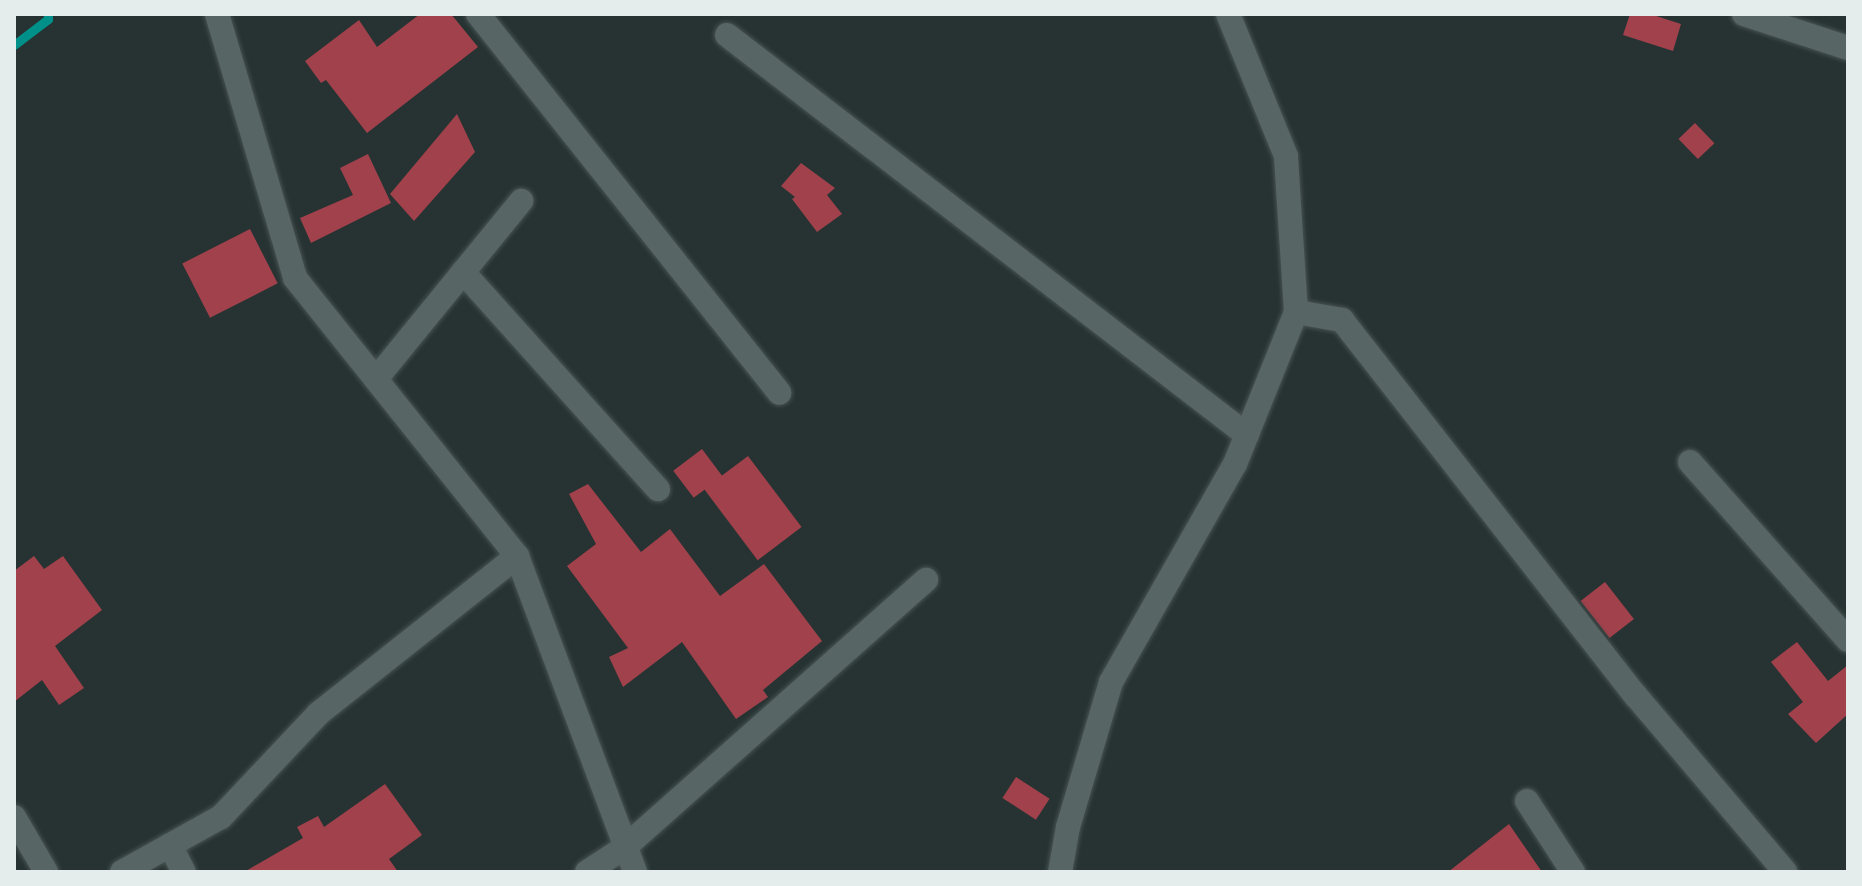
<!DOCTYPE html>
<html>
<head>
<meta charset="utf-8">
<style>
  body { margin:0 }
  #map { position:relative; width:1862px; height:886px; overflow:hidden; background:#263332; font-family:Raleway,sans-serif }
  div>[style] { position:absolute }
  .stream>* { height:9px; margin:-4.5px; padding:0 4.5px; transform-origin:4.5px; border-radius:4.5px; background:#00908a }
  .building>* { inset:0; background:#a1414c; transform-origin:0 0 }
  .roads { filter:drop-shadow(0 0 2px #475251) drop-shadow(0 0 2px #475251) }
  .minor>* { height:24px; margin:-12px; padding:0 12px; transform-origin:12px; border-radius:12px; background:#576564 }
  span { translate:-50% -50%; white-space:nowrap; text-align:center; line-height:1.15; -webkit-text-stroke:8px #141919; paint-order:stroke }
  .frame { position:absolute; inset:0; border:16px solid #e5edec; pointer-events:none }
</style>
</head>
<body>
<div id="map">
  <div class="stream">
    <i style="left:14px;top:45px;width:43px;rotate:-37.4deg"></i>
    <i style="left:48px;top:19px;width:5px;rotate:-90deg"></i>
  </div>
  <div class="building">
    <i style="clip-path:polygon(420px 14px,451px 14px,478px 47px,367px 133px,326px 80px,321px 83px,305px 61px,359px 20px,377px 47px)"></i>
    <i style="clip-path:polygon(1630px 14px,1650px 14px,1681px 24px,1673px 51px,1623px 35px)"></i>
    <i style="clip-path:polygon(457px 114px,475px 152px,414px 221px,390px 194px)"></i>
    <i style="left:1695px;top:123px;width:28px;height:23px;rotate:46deg"></i>
    <i style="clip-path:polygon(368px 154px,391px 203px,311px 243px,300px 218px,353px 195px,340px 168px)"></i>
    <i style="clip-path:polygon(801px 163px,835px 188px,827px 195px,842px 214px,817px 232px,792px 199px,795px 197px,781px 186px)"></i>
    <i style="left:250px;top:229px;width:61px;height:76px;rotate:63deg"></i>
    <i style="left:702px;top:449px;width:34px;height:36px;rotate:53deg"></i>
    <i style="left:748px;top:456px;width:89px;height:55px;rotate:53deg"></i>
    <i style="clip-path:polygon(588px 484px,641px 552px,670px 529px,720px 596px,764px 564px,822px 641px,763px 690px,768px 697px,736px 719px,682px 642px,623px 687px,609px 657px,628px 648px,567px 566px,596px 544px,569px 494px)"></i>
    <i style="clip-path:polygon(34px 556px,44px 569px,63px 556px,102px 610px,55px 646px,84px 688px,59px 705px,42px 680px,14px 702px,14px 571px)"></i>
    <i style="left:1605px;top:582px;width:47px;height:31px;rotate:52deg"></i>
    <i style="clip-path:polygon(1797px 642px,1828px 681px,1848px 665px,1848px 714px,1816px 743px,1788px 714px,1803px 702px,1771px 662px)"></i>
    <i style="left:1016px;top:777px;width:40px;height:25px;rotate:33deg"></i>
    <i style="clip-path:polygon(385px 784px,422px 835px,389px 859px,398px 872px,244px 872px,303px 838px,297px 827px,318px 816px,324px 827px)"></i>
    <i style="clip-path:polygon(1509px 824px,1542px 872px,1448px 872px)"></i>
  </div>
  <div class="roads">
    <div class="minor">
      <i style="left:217px;top:14px;width:275px;rotate:73.5deg"></i>
      <i style="left:295px;top:278px;width:356px;rotate:51.4deg"></i>
      <i style="left:517px;top:556px;width:337px;rotate:69.5deg"></i>
      <i style="left:478px;top:14px;width:484px;rotate:51.5deg"></i>
      <i style="left:1744px;top:14px;width:109px;rotate:18.1deg"></i>
      <i style="left:727px;top:35px;width:656px;rotate:37.57deg"></i>
      <i style="left:463px;top:272px;width:292px;rotate:48.1deg"></i>
      <i style="left:1296px;top:312px;width:47px;rotate:9.9deg"></i>
      <i style="left:1342px;top:320px;width:477px;rotate:52deg"></i>
      <i style="left:1636px;top:696px;width:231px;rotate:49.7deg"></i>
      <i style="left:376px;top:379px;width:230px;rotate:-50.8deg"></i>
      <i style="left:1690px;top:462px;width:238px;rotate:48.4deg"></i>
      <i style="left:1527px;top:801px;width:85px;rotate:57.1deg"></i>
      <i style="left:14px;top:817px;width:64px;rotate:59.8deg"></i>
      <i style="left:170px;top:845px;width:30px;rotate:63deg"></i>
      <i style="left:122px;top:872px;width:113px;rotate:-29.1deg"></i>
      <i style="left:221px;top:817px;width:141px;rotate:-46.7deg"></i>
      <i style="left:318px;top:714px;width:254px;rotate:-38.4deg"></i>
      <i style="left:587px;top:872px;width:44px;rotate:-33deg"></i>
      <i style="left:624px;top:848px;width:404px;rotate:-41.6deg"></i>
      <i style="left:1060px;top:872px;width:46px;rotate:-79.9deg"></i>
      <i style="left:1068px;top:827px;width:151px;rotate:-73.5deg"></i>
      <i style="left:1111px;top:682px;width:251px;rotate:-60.4deg"></i>
      <i style="left:1235px;top:464px;width:164px;rotate:-68.1deg"></i>
      <i style="left:1296px;top:312px;width:156px;rotate:-93.7deg"></i>
      <i style="left:1286px;top:156px;width:153px;rotate:-112.2deg"></i>
    </div>
  </div>
  <div class="frame"></div>
</div>
</body>
</html>
